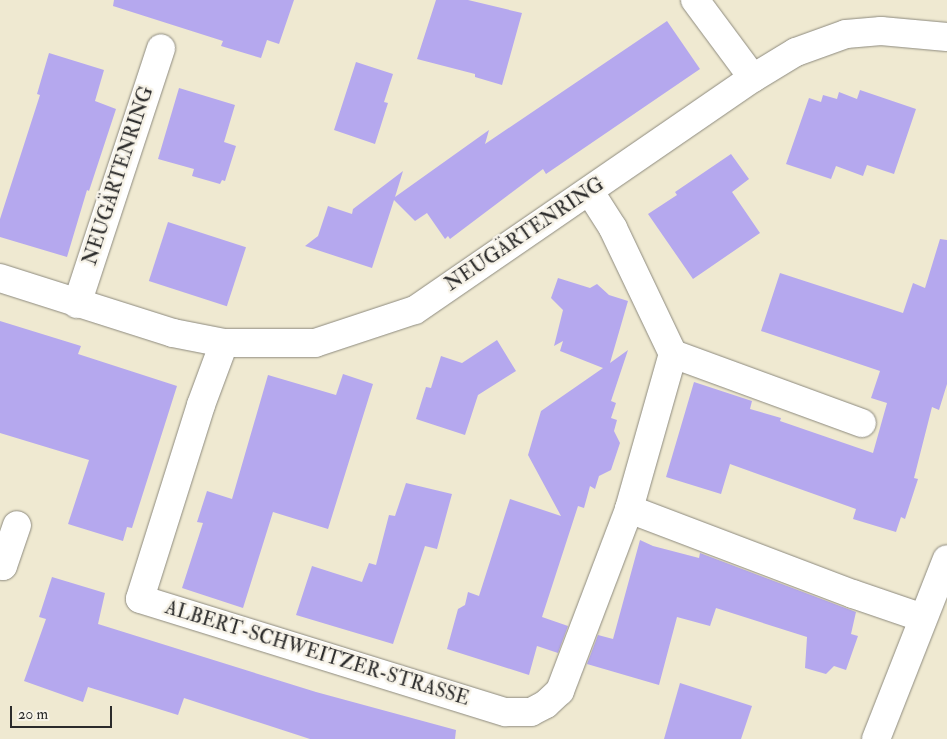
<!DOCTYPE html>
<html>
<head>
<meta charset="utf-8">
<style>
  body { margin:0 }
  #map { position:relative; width:947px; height:739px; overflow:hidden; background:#efe9d1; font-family:"IM FELL Double Pica",serif }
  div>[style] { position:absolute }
  .building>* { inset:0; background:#b5a8ee; transform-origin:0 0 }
  .roads { filter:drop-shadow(0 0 1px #8d8a7e) drop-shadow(0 0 1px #8d8a7e) }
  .minor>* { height:28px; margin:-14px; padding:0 14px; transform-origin:14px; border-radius:14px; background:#fff }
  span { translate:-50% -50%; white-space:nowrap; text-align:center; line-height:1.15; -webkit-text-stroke:5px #f7f3e8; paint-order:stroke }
  .street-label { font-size:19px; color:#2b2b2b }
  .scale { position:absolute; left:10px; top:706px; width:102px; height:22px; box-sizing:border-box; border:2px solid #2b2b2b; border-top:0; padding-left:6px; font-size:15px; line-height:18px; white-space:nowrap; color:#2b2b2b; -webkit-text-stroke:4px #f7f3e8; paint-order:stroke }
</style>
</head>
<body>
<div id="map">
  <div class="building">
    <i style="clip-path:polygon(114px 0,294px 0,279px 44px,267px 40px,261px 58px,221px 46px,223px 41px,113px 6px)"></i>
    <i style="clip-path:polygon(436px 0,468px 0,522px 13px,502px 85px,475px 77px,475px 74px,417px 59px)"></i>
    <i style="clip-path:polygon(667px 21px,700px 69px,546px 174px,543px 169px,450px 239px,448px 236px,445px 239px,427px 213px,415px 221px,394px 200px,372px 268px,305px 246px,318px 236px,328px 206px,352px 214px,353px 209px,403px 171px,395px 197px,489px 130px,485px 144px)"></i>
    <i style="clip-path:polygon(49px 53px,104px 70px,95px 101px,116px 109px,89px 191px,87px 190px,67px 257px,0 237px,0 219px,40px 95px,37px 94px)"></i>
    <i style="clip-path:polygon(356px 62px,393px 74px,384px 102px,388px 103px,375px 144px,334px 130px)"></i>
    <i style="clip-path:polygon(179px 88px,235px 105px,224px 142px,236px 146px,225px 181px,222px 180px,220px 184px,192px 176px,194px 169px,158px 159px)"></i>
    <i style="clip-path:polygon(860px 90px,916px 109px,894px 174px,867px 165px,863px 176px,836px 166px,831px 179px,786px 164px,809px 98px,821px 102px,823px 95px,837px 99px,839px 92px,857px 99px)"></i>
    <i style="clip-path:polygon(731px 154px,749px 179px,732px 192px,760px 233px,693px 279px,648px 214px,677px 195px,675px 192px)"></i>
    <i style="left:168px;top:222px;width:82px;height:62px;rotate:18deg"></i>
    <i style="clip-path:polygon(940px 239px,947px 240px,947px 384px,939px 410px,932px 407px,914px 478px,918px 479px,905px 519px,901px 517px,896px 532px,853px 519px,856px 509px,730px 464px,721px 494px,666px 477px,694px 382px,752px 401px,750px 409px,781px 418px,780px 421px,873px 453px,887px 403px,871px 398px,880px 371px,761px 331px,780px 273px,903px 313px,913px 283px,925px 288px)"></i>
    <i style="clip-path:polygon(558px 278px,590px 288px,597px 284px,609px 295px,628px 301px,610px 363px,628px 350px,611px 401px,616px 403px,611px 418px,617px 420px,614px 431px,620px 443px,611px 470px,599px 476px,595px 489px,590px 486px,584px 508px,578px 506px,542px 617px,568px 626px,558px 653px,537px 646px,529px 675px,447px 649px,458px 609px,465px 605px,468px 592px,479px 596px,510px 499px,561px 516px,528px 455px,541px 411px,603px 368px,560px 351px,563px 341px,554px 346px,563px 310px,551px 298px)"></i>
    <i style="clip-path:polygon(0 321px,81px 346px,78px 354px,177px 386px,132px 528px,127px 527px,123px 541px,68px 524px,89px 460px,0 433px)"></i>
    <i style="clip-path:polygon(497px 340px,516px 371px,478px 395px,465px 435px,416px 419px,426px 387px,431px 388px,441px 356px,462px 363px)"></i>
    <i style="clip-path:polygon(343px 374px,373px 384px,328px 529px,273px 512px,243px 608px,182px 588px,203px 523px,197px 522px,207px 491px,232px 499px,268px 375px,336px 395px)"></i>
    <i style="clip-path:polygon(406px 483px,452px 494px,437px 549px,425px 546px,393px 644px,296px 615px,312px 566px,362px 582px,369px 563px,376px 565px,389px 515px,395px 516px)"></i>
    <i style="clip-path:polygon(640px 540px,653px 546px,699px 558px,700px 553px,856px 612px,851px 634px,858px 636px,846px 670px,834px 666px,826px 674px,805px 668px,807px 637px,716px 608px,710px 626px,677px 617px,659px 685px,587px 664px,598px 635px,613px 639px)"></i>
    <i style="clip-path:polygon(52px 577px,105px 593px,98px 624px,316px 692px,456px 730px,455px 739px,310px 739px,184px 698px,178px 715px,88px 687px,83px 702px,24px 681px,46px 619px,39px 617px)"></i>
    <i style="clip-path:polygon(680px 683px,752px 706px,741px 739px,664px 739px)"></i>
  </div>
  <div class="roads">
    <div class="minor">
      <i style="left:695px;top:0;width:97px;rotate:53.4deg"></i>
      <i style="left:0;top:278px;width:182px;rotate:17.6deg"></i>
      <i style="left:173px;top:333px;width:52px;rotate:11.1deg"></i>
      <i style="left:224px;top:343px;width:91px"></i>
      <i style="left:315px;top:343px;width:105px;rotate:-18.3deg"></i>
      <i style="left:415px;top:310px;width:410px;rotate:-34.5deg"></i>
      <i style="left:753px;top:78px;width:50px;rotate:-31.2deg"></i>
      <i style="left:796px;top:52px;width:53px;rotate:-19.8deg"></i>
      <i style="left:846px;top:34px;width:35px;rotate:-5deg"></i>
      <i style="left:881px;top:31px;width:66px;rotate:5.2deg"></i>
      <i style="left:77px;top:304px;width:269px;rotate:-71.8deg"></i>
      <i style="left:224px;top:343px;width:66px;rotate:110.4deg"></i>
      <i style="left:201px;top:405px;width:203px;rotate:107.5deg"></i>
      <i style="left:140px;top:599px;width:383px;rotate:17.2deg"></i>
      <i style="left:506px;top:712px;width:25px"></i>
      <i style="left:531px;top:712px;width:17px;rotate:-28deg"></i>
      <i style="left:546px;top:704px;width:19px;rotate:-43deg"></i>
      <i style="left:560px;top:691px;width:195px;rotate:-69.2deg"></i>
      <i style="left:629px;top:509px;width:161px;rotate:-74.2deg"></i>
      <i style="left:673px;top:354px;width:140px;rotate:-115.5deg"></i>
      <i style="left:613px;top:228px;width:43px;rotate:-122.6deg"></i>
      <i style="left:673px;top:354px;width:201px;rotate:20.1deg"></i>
      <i style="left:629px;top:509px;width:240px;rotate:20.8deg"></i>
      <i style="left:853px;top:594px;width:74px;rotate:18.9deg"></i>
      <i style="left:0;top:565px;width:3px;rotate:18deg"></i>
      <i style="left:3px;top:566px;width:43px;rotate:-71.1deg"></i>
      <i style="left:876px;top:739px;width:193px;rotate:-68.5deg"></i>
    </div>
  </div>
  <div class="street-label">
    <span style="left:119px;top:176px;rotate:-72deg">NEUGÄRTENRING</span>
    <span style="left:525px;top:235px;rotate:-34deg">NEUGÄRTENRING</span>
    <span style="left:317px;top:654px;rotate:17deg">ALBERT-SCHWEITZER-STRASSE</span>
  </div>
  <div class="scale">20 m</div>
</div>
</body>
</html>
